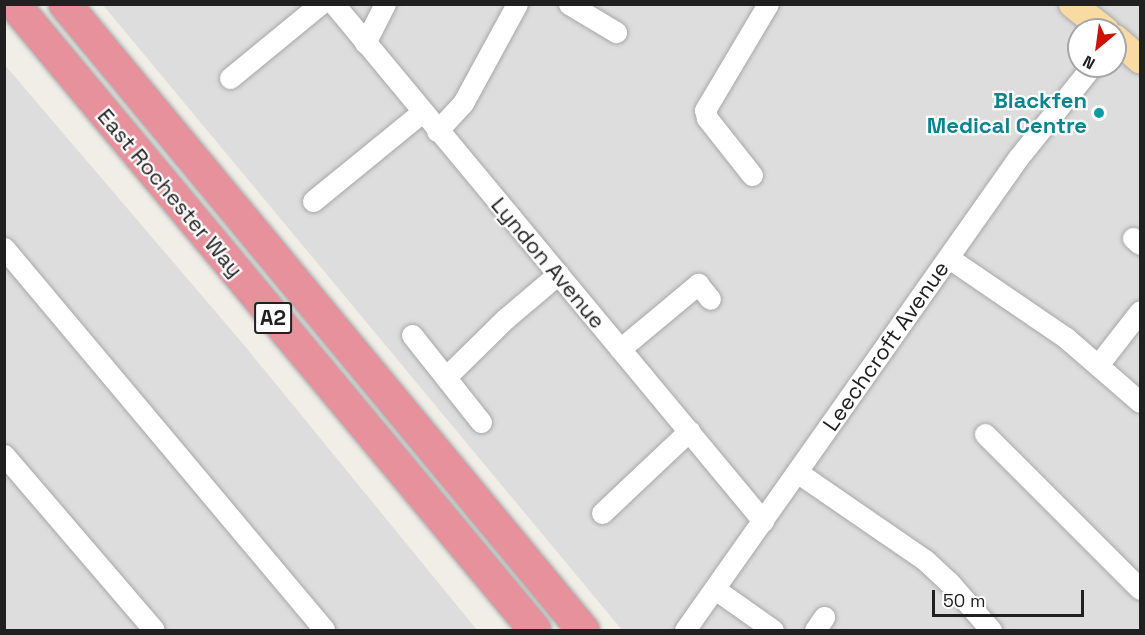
<!DOCTYPE html>
<html>
<head>
<meta charset="utf-8">
<style>
  body { margin:0 }
  #map { position:relative; width:1145px; height:635px; overflow:hidden; background:#f0eee7; font-family:"Space Grotesk",sans-serif }
  div>[style] { position:absolute }
  .residential>* { inset:0; background:#dedddd }
  .roads { filter:drop-shadow(0 0 2px #a7a7a7) drop-shadow(0 0 2px #a7a7a7) }
  .minor>* { height:21px; margin:-10.5px; padding:0 10.5px; transform-origin:10.5px; border-radius:10.5px; background:#fff }
  .major>* { height:27px; margin:-13.5px; padding:0 13.5px; transform-origin:13.5px; border-radius:13.5px; background:#fadaa3 }
  .highway>* { height:32px; margin:-16px; padding:0 16px; transform-origin:16px; border-radius:16px; background:#e6919b }
  .dots>* { width:16px; height:16px; translate:-50% -50%; box-sizing:border-box; border:3px solid #fff; border-radius:50% }
  span { translate:-50% -50%; white-space:nowrap; text-align:center; line-height:1.15; -webkit-text-stroke:4.5px #fff; paint-order:stroke }
  .shield-label span { padding:2px 4px; background:#fff; border:2px solid; border-radius:4px; -webkit-text-stroke-width:0 }
  .shield-label { font-size:21px; color:#202020; font-weight:700 }
  .culture-label { font-size:22px; color:#0d838f; font-weight:700 }
  .right { translate:-100% -50%; text-align:right }
  .street-label { font-size:22px; color:#202020 }
  .frame { position:absolute; inset:0; border:6px solid #202020; pointer-events:none }
  .north { position:absolute; left:1067px; top:18px; width:60px; height:60px; box-sizing:border-box; background:#fff; border:2px solid #a6a6a6; border-radius:50%; rotate:209deg; font-size:16px; font-weight:700; line-height:24px; text-align:center; color:#202020 }
  .north::after { content:''; display:block; margin:auto; width:21px; height:27px; background:#cc1204; clip-path:polygon(50% 0,100% 100%,50% 72%,0 100%) }
  .scale { position:absolute; left:932px; top:590px; width:152px; height:27px; box-sizing:border-box; border:3px solid #202020; border-top:0; padding-left:8px; font-size:18px; line-height:21px; white-space:nowrap; color:#202020; -webkit-text-stroke:4px #fff; paint-order:stroke }
</style>
</head>
<body>
<div id="map">
  <div class="residential">
    <i style="clip-path:polygon(evenodd,103px 5px,1140px 5px,1140px 630px,622px 630px,103px 5px,1079px 30px,1115px 30px,1115px 66px,1079px 66px,1079px 30px)"></i>
    <i style="clip-path:polygon(4px 64px,244px 345px,477px 630px,5px 630px)"></i>
  </div>
  <div class="roads">
    <div class="minor">
      <i style="left:334px;top:4px;width:672px;rotate:50.31deg"></i>
      <i style="left:569px;top:4px;width:55px;rotate:30.8deg"></i>
      <i style="left:365px;top:43px;width:44px;rotate:-62.9deg"></i>
      <i style="left:230px;top:78px;width:117px;rotate:-39.4deg"></i>
      <i style="left:437px;top:131px;width:38px;rotate:-47deg"></i>
      <i style="left:463px;top:103px;width:113px;rotate:-61.4deg"></i>
      <i style="left:752px;top:175px;width:73px;rotate:-128.3deg"></i>
      <i style="left:707px;top:118px;width:8px;rotate:-104deg"></i>
      <i style="left:705px;top:110px;width:123px;rotate:-59.3deg"></i>
      <i style="left:313px;top:201px;width:141px;rotate:-39.2deg"></i>
      <i style="left:1133px;top:238px;width:9px;rotate:41deg"></i>
      <i style="left:4px;top:248px;width:498px;rotate:50deg"></i>
      <i style="left:949px;top:258px;width:140px;rotate:34.3deg"></i>
      <i style="left:1065px;top:337px;width:99px;rotate:40.9deg"></i>
      <i style="left:412px;top:335px;width:111px;rotate:51.6deg"></i>
      <i style="left:620px;top:349px;width:102px;rotate:-39.8deg"></i>
      <i style="left:698px;top:284px;width:19px;rotate:51deg"></i>
      <i style="left:1098px;top:365px;width:68px;rotate:-52.1deg"></i>
      <i style="left:446px;top:377px;width:83px;rotate:-44.5deg"></i>
      <i style="left:505px;top:319px;width:70px;rotate:-40.3deg"></i>
      <i style="left:985px;top:434px;width:219px;rotate:45deg"></i>
      <i style="left:4px;top:455px;width:230px;rotate:49.4deg"></i>
      <i style="left:797px;top:472px;width:155px;rotate:34.5deg"></i>
      <i style="left:925px;top:560px;width:33px;rotate:43deg"></i>
      <i style="left:949px;top:582px;width:64px;rotate:48.8deg"></i>
      <i style="left:602px;top:513px;width:120px;rotate:-43.3deg"></i>
      <i style="left:715px;top:589px;width:71px;rotate:35.3deg"></i>
      <i style="left:685px;top:630px;width:578px;rotate:-54.8deg"></i>
      <i style="left:1018px;top:158px;width:118px;rotate:-51.2deg"></i>
      <i style="left:815px;top:630px;width:16px;rotate:-55deg"></i>
    </div>
    <div class="major">
      <i style="left:1072px;top:4px;width:42px;rotate:38.2deg"></i>
      <i style="left:1115px;top:38px;width:33px;rotate:41deg"></i>
    </div>
    <div class="highway">
      <i style="left:14px;top:4px;width:814px;rotate:50.23deg"></i>
      <i style="left:65px;top:4px;width:813px;rotate:50.39deg"></i>
    </div>
  </div>
  <div class="dots">
    <i style="left:1099px;top:113px;background:#0f9aa8"></i>
  </div>
  <div class="shield-label">
    <span style="left:273px;top:318px">A2</span>
  </div>
  <div class="culture-label">
    <span class="right" style="left:1087px;top:113px">Blackfen<br>Medical Centre</span>
  </div>
  <div class="street-label">
    <span style="left:170px;top:193px;rotate:50deg">East Rochester Way</span>
    <span style="left:548px;top:263px;rotate:50deg">Lyndon Avenue</span>
    <span style="left:886px;top:346px;rotate:-55deg">Leechcroft Avenue</span>
  </div>
  <div class="frame"></div>
  <div class="north">N</div>
  <div class="scale">50 m</div>
</div>
</body>
</html>
